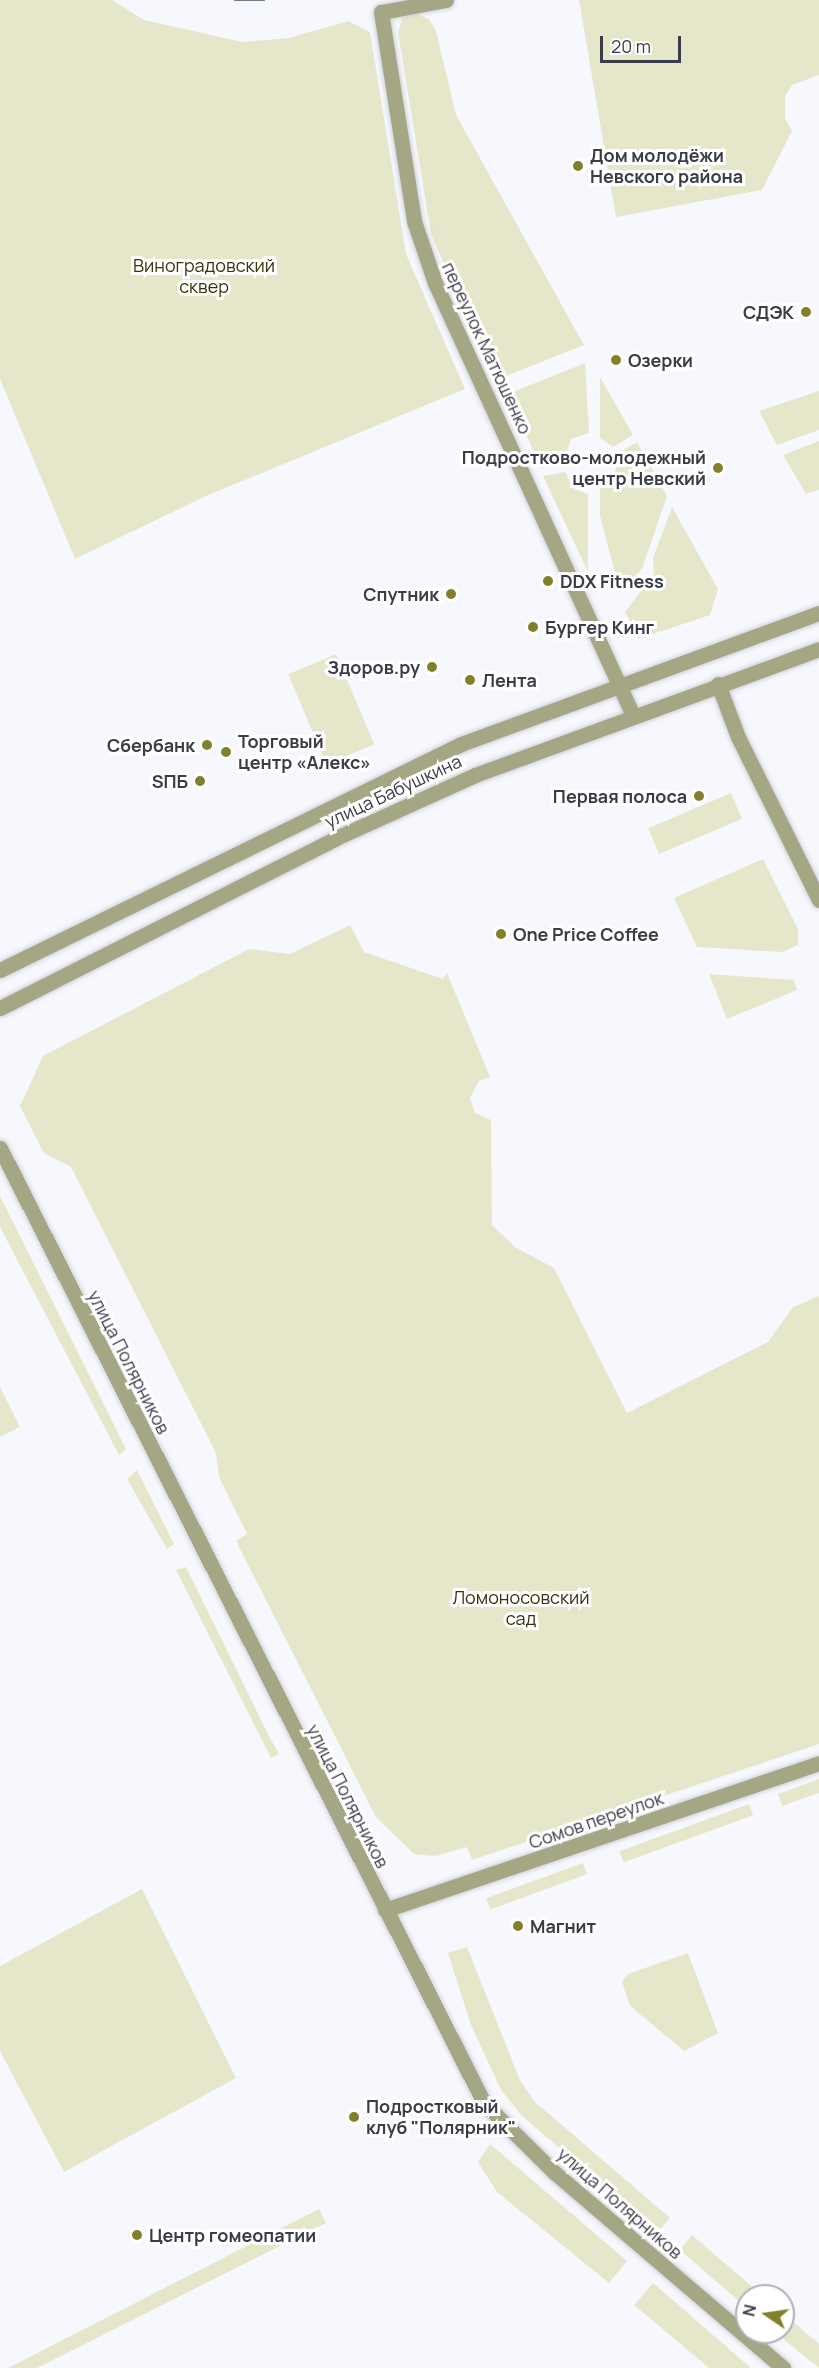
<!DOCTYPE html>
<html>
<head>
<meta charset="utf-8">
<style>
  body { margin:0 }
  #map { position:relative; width:819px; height:2368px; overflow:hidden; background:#f7f8fe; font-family:Manrope,sans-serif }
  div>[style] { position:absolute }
  .green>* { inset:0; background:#e6e7ca; transform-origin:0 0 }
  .roads { filter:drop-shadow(0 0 2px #d1d2da) drop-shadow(0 0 2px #d1d2da) }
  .minor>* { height:15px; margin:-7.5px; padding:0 7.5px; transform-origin:7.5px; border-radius:7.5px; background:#a4a684 }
  .tram>* { height:1.5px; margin:-0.75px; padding:0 0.75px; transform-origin:0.75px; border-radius:0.75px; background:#787a84 }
  .dots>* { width:16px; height:16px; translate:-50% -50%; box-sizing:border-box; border:3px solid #fff; border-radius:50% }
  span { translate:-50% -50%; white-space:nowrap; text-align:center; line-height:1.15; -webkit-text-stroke:6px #fff; paint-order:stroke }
  .poi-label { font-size:18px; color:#3a3c48; font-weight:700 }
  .left { translate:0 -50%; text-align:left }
  .right { translate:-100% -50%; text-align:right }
  .park-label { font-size:18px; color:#34340a }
  .street-label { font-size:18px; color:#3a3c48 }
  .north { position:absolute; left:735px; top:2284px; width:60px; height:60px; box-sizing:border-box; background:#fff; border:2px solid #b0b1b6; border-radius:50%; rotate:283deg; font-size:16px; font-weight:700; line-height:24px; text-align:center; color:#3a3c48 }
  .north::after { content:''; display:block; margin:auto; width:21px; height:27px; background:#80812a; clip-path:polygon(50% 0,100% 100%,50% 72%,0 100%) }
  .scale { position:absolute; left:600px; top:36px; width:81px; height:27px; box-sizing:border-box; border:3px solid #3a3c48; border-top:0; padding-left:8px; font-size:18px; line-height:21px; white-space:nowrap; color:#3a3c48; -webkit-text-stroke:4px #fff; paint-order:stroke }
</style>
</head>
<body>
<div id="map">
  <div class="green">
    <i style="clip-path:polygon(0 0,112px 0,144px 20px,242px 42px,289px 38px,348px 21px,370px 32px,406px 254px,465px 389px,206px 496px,75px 559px,0 379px)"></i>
    <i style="clip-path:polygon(579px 0,819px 0,819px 75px,792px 85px,785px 96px,785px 118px,792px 131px,762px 190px,616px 217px)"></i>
    <i style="clip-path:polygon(417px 14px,429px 19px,436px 31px,456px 115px,584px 345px,501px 378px,496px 369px,490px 372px,431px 234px,398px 32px,403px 16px)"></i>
    <i style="clip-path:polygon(585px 363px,589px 433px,571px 439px,563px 464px,541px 468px,508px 394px)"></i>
    <i style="clip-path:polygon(600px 377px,633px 435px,613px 447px,600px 438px)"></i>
    <i style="clip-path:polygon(819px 391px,819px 430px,777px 445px,759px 411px)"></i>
    <i style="clip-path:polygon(819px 441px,819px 490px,806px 494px,783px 455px)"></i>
    <i style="clip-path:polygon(637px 442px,667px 496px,642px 569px,620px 592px,600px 516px,600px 486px,615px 476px,617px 454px)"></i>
    <i style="clip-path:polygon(565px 472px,574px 489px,588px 494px,588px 572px,543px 476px)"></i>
    <i style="clip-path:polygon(672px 507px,718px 589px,710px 615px,638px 639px,625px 612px,654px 574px,653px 558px)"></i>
    <i style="left:336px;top:654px;width:98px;height:52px;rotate:67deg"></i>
    <i style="left:731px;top:793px;width:28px;height:90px;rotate:67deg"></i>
    <i style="clip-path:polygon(763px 859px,798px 929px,798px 945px,783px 952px,697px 947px,674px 898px)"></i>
    <i style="clip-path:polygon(350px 925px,364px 952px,443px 979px,447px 973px,490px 1077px,479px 1081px,470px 1098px,475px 1113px,491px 1120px,492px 1225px,515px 1247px,554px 1268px,627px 1413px,768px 1342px,793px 1307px,819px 1296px,819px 1744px,472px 1860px,467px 1847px,436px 1856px,414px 1854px,376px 1817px,236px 1541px,247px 1534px,219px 1477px,216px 1453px,71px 1167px,44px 1153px,20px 1106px,43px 1056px,249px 949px,290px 954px)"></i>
    <i style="clip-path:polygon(709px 974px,794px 980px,797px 990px,727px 1019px)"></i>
    <i style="clip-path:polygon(0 1196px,126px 1449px,119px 1455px,0 1227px)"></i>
    <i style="clip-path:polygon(0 1387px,20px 1427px,0 1437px)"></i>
    <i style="clip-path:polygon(137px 1470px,174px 1544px,167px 1549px,127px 1479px)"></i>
    <i style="clip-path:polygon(186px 1567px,270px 1738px,279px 1754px,271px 1758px,176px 1570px)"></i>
    <i style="clip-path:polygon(819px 1779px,819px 1793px,782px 1806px,778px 1794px)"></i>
    <i style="left:749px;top:1804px;width:12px;height:138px;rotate:70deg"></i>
    <i style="left:583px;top:1863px;width:12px;height:103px;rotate:70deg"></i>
    <i style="clip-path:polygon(142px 1889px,236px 2078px,64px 2172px,0 2051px,0 1966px)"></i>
    <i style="clip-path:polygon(467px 1947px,520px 2080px,534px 2101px,670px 2218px,658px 2232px,522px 2116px,501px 2090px,471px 2025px,448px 1953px)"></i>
    <i style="clip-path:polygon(688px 1953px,718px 2033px,684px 2051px,630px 2006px,622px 1982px,628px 1974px)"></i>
    <i style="clip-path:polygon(490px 2144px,627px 2261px,609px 2283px,497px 2192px,478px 2162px)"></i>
    <i style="clip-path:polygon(319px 2209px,326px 2223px,37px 2368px,8px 2368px)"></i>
    <i style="clip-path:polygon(692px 2235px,763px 2296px,747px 2296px,747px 2308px,680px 2250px)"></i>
    <i style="clip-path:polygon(653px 2283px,751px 2368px,709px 2368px,634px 2305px)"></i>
    <i style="clip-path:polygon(783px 2313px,819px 2344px,819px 2368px,775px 2332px,783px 2332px)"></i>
  </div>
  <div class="roads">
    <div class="minor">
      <i style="left:446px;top:0;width:66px;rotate:169.5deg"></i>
      <i style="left:381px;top:12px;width:212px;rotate:81deg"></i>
      <i style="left:414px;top:221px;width:65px;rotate:71.3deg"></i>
      <i style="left:435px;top:283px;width:475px;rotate:65.4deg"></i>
      <i style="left:718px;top:684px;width:57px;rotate:69.3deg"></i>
      <i style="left:738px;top:737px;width:182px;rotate:63.6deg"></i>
      <i style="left:0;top:970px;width:513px;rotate:-26.12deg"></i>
      <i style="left:461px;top:744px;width:381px;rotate:-20.1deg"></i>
      <i style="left:0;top:1008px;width:377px;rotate:-26.8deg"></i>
      <i style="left:336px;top:838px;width:153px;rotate:-24.4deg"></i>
      <i style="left:475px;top:775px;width:366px;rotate:-20.1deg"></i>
      <i style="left:0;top:1148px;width:1071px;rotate:63.12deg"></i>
      <i style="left:484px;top:2103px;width:100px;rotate:44.6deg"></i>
      <i style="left:555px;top:2173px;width:300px;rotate:40.5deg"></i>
      <i style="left:385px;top:1910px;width:458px;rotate:-18.7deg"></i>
    </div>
  </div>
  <div class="tram">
    <i style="left:235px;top:0;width:29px"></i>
  </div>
  <div class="dots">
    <i style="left:578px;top:166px;background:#80812a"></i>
    <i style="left:806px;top:312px;background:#80812a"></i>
    <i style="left:616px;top:360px;background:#80812a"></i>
    <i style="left:718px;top:468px;background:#80812a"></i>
    <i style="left:548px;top:581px;background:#80812a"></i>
    <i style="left:451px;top:594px;background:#80812a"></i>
    <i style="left:533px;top:627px;background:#80812a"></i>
    <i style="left:432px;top:667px;background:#80812a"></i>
    <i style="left:470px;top:680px;background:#80812a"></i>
    <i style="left:207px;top:745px;background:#80812a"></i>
    <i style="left:226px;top:752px;background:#80812a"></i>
    <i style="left:200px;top:781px;background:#80812a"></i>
    <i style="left:699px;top:796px;background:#80812a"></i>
    <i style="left:501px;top:934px;background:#80812a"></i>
    <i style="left:518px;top:1926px;background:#80812a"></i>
    <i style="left:354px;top:2117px;background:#80812a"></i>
    <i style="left:137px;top:2235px;background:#80812a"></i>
  </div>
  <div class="poi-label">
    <span class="left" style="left:590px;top:166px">Дом молодёжи<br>Невского района</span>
    <span class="right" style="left:794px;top:312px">СДЭК</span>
    <span class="left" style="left:628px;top:360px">Озерки</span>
    <span class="right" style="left:706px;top:468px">Подростково-молодежный<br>центр Невский</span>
    <span class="left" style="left:560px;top:581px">DDX Fitness</span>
    <span class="right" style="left:439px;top:594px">Спутник</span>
    <span class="left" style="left:545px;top:627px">Бургер Кинг</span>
    <span class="right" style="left:420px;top:667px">Здоров.ру</span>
    <span class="left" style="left:482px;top:680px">Лента</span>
    <span class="left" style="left:238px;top:752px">Торговый<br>центр «Алекс»</span>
    <span class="right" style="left:195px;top:745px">Сбербанк</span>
    <span class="right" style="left:188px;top:781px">SПБ</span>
    <span class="right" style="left:687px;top:796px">Первая полоса</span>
    <span class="left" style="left:513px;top:934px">One Price Coffee</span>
    <span class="left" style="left:530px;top:1926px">Магнит</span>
    <span class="left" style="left:366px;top:2117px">Подростковый<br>клуб "Полярник"</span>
    <span class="left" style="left:149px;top:2235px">Центр гомеопатии</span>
  </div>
  <div class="park-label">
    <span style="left:204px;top:276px">Виноградовский<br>сквер</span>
    <span style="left:521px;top:1608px">Ломоносовский<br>сад</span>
  </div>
  <div class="street-label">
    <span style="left:487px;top:348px;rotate:65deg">переулок Матюшенко</span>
    <span style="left:393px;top:791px;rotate:-25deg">улица Бабушкина</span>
    <span style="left:129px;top:1362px;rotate:63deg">улица Полярников</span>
    <span style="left:348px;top:1796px;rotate:63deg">улица Полярников</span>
    <span style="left:596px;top:1820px;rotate:-19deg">Сомов переулок</span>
    <span style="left:620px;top:2203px;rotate:41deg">улица Полярников</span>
  </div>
  <div class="north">N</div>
  <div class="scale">20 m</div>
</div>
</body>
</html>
